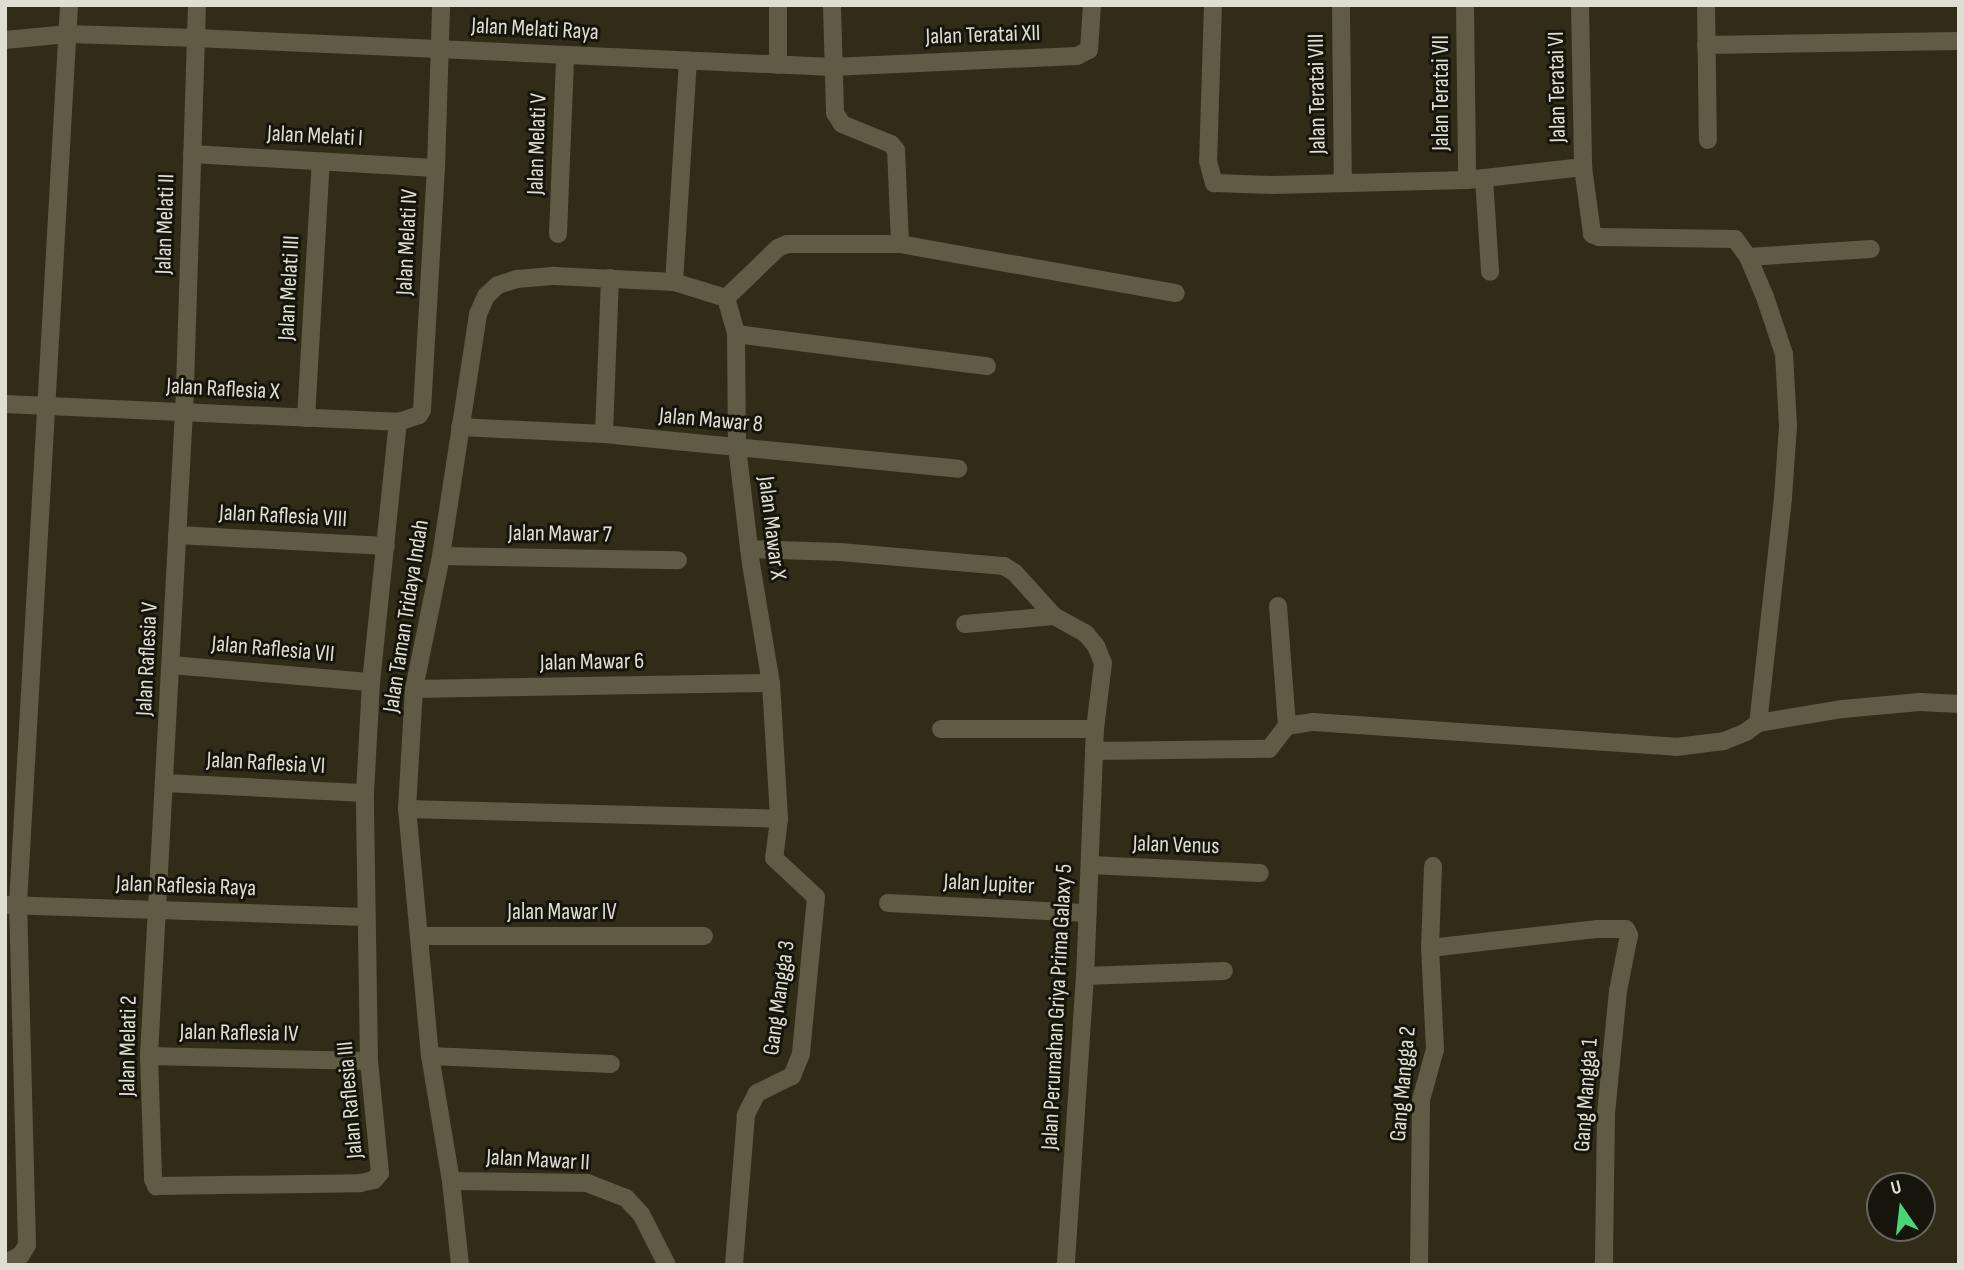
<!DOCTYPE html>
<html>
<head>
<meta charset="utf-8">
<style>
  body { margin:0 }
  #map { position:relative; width:1964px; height:1270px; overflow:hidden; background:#302c18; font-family:"Sofia Sans Condensed",sans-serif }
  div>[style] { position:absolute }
  .street>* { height:18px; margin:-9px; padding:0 9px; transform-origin:9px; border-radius:9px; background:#5f5b45 }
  span { translate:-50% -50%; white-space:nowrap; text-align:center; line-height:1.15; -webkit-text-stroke:6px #16140b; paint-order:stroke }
  .street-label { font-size:23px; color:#e0ded2 }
  .frame { position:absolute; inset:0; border:7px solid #e0ded2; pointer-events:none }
  .north { position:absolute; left:1866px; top:1172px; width:70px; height:70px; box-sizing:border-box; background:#16140b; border:2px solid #67655b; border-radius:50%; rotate:346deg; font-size:19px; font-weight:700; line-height:28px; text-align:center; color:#e0ded2 }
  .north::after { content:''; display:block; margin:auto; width:24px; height:32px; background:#4ad677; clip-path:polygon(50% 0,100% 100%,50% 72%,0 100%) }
</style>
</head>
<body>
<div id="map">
  <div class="street">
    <i style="left:197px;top:5px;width:406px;rotate:91.8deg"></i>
    <i style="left:184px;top:411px;width:646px;rotate:93.11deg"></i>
    <i style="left:149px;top:1056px;width:123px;rotate:88.1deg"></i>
    <i style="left:153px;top:1179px;width:8px;rotate:67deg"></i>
    <i style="left:156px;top:1186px;width:204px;rotate:-0.8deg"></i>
    <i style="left:360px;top:1183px;width:14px;rotate:-12deg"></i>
    <i style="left:374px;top:1180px;width:9px;rotate:-49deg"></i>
    <i style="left:380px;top:1173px;width:113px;rotate:-95.6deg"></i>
    <i style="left:369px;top:1061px;width:268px;rotate:-90.9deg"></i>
    <i style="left:365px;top:793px;width:111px;rotate:-86.9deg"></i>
    <i style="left:371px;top:682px;width:261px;rotate:-84.1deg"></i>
    <i style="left:778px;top:5px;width:60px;rotate:90deg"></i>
    <i style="left:1213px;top:5px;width:156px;rotate:91.8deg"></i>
    <i style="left:1208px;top:161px;width:23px;rotate:75deg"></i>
    <i style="left:1214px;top:183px;width:58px;rotate:2deg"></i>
    <i style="left:1272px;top:185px;width:195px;rotate:-1.5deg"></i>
    <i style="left:1467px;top:180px;width:117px;rotate:-6.4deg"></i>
    <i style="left:1341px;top:5px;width:178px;rotate:89.4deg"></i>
    <i style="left:1465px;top:5px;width:175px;rotate:89.3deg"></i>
    <i style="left:1580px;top:5px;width:162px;rotate:88.9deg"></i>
    <i style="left:1583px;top:167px;width:68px;rotate:82.3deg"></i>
    <i style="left:1592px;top:234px;width:8px;rotate:23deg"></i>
    <i style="left:1599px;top:237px;width:136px;rotate:0.8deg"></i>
    <i style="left:1735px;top:239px;width:22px;rotate:54deg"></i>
    <i style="left:1748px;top:257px;width:43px;rotate:67deg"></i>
    <i style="left:1765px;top:297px;width:60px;rotate:71.6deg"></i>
    <i style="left:1784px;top:354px;width:72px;rotate:86.8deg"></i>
    <i style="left:1788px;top:426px;width:72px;rotate:94deg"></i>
    <i style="left:1783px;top:498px;width:226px;rotate:96.3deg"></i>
    <i style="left:1706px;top:5px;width:135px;rotate:89.2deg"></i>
    <i style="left:5px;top:40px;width:63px;rotate:-5.4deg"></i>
    <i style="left:68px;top:34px;width:128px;rotate:1.8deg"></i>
    <i style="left:196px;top:38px;width:637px;rotate:2.61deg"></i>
    <i style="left:832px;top:67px;width:245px;rotate:-2.6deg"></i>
    <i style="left:1077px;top:56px;width:13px;rotate:-27deg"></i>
    <i style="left:1089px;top:50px;width:45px;rotate:-86.2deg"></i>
    <i style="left:1706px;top:45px;width:253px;rotate:-0.9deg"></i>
    <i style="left:192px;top:154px;width:244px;rotate:3.3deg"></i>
    <i style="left:1484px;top:178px;width:94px;rotate:86.3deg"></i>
    <i style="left:558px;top:234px;width:178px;rotate:-87.7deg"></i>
    <i style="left:900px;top:244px;width:280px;rotate:10.1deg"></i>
    <i style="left:1748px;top:257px;width:123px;rotate:-3.7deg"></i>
    <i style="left:674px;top:282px;width:222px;rotate:-86.4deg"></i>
    <i style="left:726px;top:298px;width:72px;rotate:-43.9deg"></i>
    <i style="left:778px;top:248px;width:10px;rotate:-24deg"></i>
    <i style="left:787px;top:244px;width:113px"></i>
    <i style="left:900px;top:244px;width:94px;rotate:-92.4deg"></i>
    <i style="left:896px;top:150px;width:8px;rotate:-130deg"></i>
    <i style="left:891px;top:144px;width:53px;rotate:-157.8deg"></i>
    <i style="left:842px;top:124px;width:13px;rotate:-122deg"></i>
    <i style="left:835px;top:113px;width:108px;rotate:-91.6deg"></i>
    <i style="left:736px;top:334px;width:253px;rotate:7.3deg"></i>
    <i style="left:5px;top:404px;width:393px;rotate:2.6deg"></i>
    <i style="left:398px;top:422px;width:22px;rotate:-18deg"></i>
    <i style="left:419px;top:415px;width:6px;rotate:-59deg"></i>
    <i style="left:422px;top:410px;width:242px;rotate:-86.7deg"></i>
    <i style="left:436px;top:168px;width:163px;rotate:-88.2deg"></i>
    <i style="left:306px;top:418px;width:257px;rotate:-86.7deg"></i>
    <i style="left:460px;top:427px;width:144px;rotate:2.8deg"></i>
    <i style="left:604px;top:434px;width:356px;rotate:5.6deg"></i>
    <i style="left:604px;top:434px;width:156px;rotate:-87.8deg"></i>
    <i style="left:177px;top:535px;width:209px;rotate:3deg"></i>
    <i style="left:749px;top:549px;width:91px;rotate:1.9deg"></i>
    <i style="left:840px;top:552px;width:165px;rotate:4.9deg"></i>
    <i style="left:1004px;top:566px;width:13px;rotate:32deg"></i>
    <i style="left:1015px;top:573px;width:58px;rotate:47.8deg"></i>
    <i style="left:1054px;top:616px;width:37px;rotate:29deg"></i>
    <i style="left:1086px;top:634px;width:16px;rotate:50deg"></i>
    <i style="left:1096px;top:646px;width:18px;rotate:68deg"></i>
    <i style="left:1103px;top:663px;width:66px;rotate:96.9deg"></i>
    <i style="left:1095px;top:729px;width:247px;rotate:92.3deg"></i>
    <i style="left:1085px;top:976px;width:290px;rotate:93.8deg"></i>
    <i style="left:441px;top:556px;width:237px;rotate:1deg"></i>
    <i style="left:1278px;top:606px;width:120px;rotate:85.7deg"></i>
    <i style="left:965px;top:624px;width:89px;rotate:-5.1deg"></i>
    <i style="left:171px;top:665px;width:201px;rotate:4.9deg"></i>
    <i style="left:414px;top:689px;width:357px;rotate:-1deg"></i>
    <i style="left:941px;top:729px;width:154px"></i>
    <i style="left:1094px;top:751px;width:175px;rotate:-0.7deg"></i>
    <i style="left:1269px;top:749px;width:29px;rotate:-52deg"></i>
    <i style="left:1287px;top:726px;width:26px;rotate:-9deg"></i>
    <i style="left:1313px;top:722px;width:364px;rotate:3.9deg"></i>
    <i style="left:1676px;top:747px;width:48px;rotate:-7.1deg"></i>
    <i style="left:1724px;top:741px;width:24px;rotate:-22deg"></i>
    <i style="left:1746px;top:732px;width:15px;rotate:-37deg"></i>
    <i style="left:1758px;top:723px;width:86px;rotate:-9.4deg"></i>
    <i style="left:1843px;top:709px;width:77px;rotate:-5.2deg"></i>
    <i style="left:1920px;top:702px;width:39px;rotate:3deg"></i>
    <i style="left:165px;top:783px;width:200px;rotate:2.9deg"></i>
    <i style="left:407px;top:809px;width:372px;rotate:1.5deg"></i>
    <i style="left:1090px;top:865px;width:170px;rotate:2.7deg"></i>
    <i style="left:888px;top:903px;width:200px;rotate:2.9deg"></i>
    <i style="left:5px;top:905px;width:360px;rotate:1.9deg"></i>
    <i style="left:420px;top:936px;width:284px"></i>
    <i style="left:1430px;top:948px;width:167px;rotate:-6.5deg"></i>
    <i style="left:1596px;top:929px;width:30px"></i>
    <i style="left:1626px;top:929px;width:7px;rotate:63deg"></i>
    <i style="left:1629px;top:935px;width:57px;rotate:101.1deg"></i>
    <i style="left:1618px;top:991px;width:124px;rotate:95.6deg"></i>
    <i style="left:1606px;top:1114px;width:151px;rotate:90.8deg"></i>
    <i style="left:1085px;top:976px;width:139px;rotate:-2.1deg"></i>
    <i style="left:149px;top:1056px;width:220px;rotate:1.3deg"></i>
    <i style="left:430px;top:1056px;width:181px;rotate:2.5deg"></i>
    <i style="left:451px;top:1181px;width:136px;rotate:0.8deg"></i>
    <i style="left:587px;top:1183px;width:42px;rotate:21deg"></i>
    <i style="left:626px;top:1198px;width:22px;rotate:47deg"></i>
    <i style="left:641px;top:1214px;width:57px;rotate:63deg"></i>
    <i style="left:6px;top:1263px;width:17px;rotate:-28deg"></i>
    <i style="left:21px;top:1255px;width:12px;rotate:-59deg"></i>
    <i style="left:27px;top:1245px;width:341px;rotate:-91.5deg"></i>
    <i style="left:18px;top:904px;width:900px;rotate:-86.75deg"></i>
    <i style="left:460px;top:1265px;width:84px;rotate:-96.1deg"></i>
    <i style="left:451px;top:1181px;width:127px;rotate:-99.5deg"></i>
    <i style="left:430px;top:1056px;width:248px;rotate:-95.3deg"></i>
    <i style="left:407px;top:809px;width:120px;rotate:-86.7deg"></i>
    <i style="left:414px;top:689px;width:136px;rotate:-78.5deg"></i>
    <i style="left:441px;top:556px;width:245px;rotate:-81.3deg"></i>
    <i style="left:478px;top:314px;width:20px;rotate:-66deg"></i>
    <i style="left:486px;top:296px;width:16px;rotate:-43deg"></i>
    <i style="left:498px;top:285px;width:20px;rotate:-18deg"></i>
    <i style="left:517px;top:279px;width:38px;rotate:-5deg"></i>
    <i style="left:555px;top:276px;width:119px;rotate:2.9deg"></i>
    <i style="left:674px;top:282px;width:54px;rotate:17.1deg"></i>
    <i style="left:726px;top:298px;width:37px;rotate:74deg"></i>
    <i style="left:736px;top:334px;width:113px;rotate:89.5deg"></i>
    <i style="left:737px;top:447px;width:118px;rotate:83.2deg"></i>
    <i style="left:751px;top:564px;width:121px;rotate:80.5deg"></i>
    <i style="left:771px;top:683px;width:136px;rotate:86.6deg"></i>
    <i style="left:779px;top:819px;width:39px;rotate:97deg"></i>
    <i style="left:774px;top:858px;width:57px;rotate:42.9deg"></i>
    <i style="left:816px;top:897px;width:158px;rotate:95.5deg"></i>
    <i style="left:801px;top:1054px;width:24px;rotate:112deg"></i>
    <i style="left:792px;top:1076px;width:39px;rotate:154deg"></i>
    <i style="left:757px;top:1093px;width:25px;rotate:117deg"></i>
    <i style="left:746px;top:1115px;width:150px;rotate:94.6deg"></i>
    <i style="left:1419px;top:1265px;width:165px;rotate:-89.3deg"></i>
    <i style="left:1421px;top:1100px;width:53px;rotate:-74.6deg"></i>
    <i style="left:1435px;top:1049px;width:101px;rotate:-92.8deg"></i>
    <i style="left:1430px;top:948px;width:82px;rotate:-87.9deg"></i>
  </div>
  <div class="street-label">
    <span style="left:535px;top:29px;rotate:3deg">Jalan Melati Raya</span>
    <span style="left:983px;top:35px;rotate:-2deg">Jalan Teratai XII</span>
    <span style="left:1557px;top:87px;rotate:-91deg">Jalan Teratai VI</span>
    <span style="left:1441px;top:93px;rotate:-90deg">Jalan Teratai VII</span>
    <span style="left:1317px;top:94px;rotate:-91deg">Jalan Teratai VIII</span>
    <span style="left:315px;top:136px;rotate:3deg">Jalan Melati I</span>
    <span style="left:537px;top:144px;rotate:-88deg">Jalan Melati V</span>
    <span style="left:165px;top:224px;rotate:-88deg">Jalan Melati II</span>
    <span style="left:407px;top:242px;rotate:-87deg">Jalan Melati IV</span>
    <span style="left:289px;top:288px;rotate:-87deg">Jalan Melati III</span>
    <span style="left:223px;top:389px;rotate:3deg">Jalan Raflesia X</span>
    <span style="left:711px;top:420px;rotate:5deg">Jalan Mawar 8</span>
    <span style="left:283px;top:516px;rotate:3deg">Jalan Raflesia VIII</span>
    <span style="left:772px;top:528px;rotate:83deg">Jalan Mawar X</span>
    <span style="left:560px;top:534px;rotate:1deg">Jalan Mawar 7</span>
    <span style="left:406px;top:616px;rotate:-81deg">Jalan Taman Tridaya Indah</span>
    <span style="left:273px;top:649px;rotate:5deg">Jalan Raflesia VII</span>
    <span style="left:147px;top:659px;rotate:-87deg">Jalan Raflesia V</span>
    <span style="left:592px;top:662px;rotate:-1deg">Jalan Mawar 6</span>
    <span style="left:266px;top:763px;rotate:3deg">Jalan Raflesia VI</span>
    <span style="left:1176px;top:845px;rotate:2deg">Jalan Venus</span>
    <span style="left:989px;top:884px;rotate:3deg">Jalan Jupiter</span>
    <span style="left:186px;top:886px;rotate:2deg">Jalan Raflesia Raya</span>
    <span style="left:562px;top:912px">Jalan Mawar IV</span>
    <span style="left:779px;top:998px;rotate:-82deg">Gang Mangga 3</span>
    <span style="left:1057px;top:1007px;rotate:-87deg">Jalan Perumahan Griya Prima Galaxy 5</span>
    <span style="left:239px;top:1033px;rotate:1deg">Jalan Raflesia IV</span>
    <span style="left:128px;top:1046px;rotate:-89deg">Jalan Melati 2</span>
    <span style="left:1403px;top:1084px;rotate:-85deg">Gang Mangga 2</span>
    <span style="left:1586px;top:1095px;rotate:-86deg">Gang Mangga 1</span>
    <span style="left:350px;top:1100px;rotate:-95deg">Jalan Raflesia III</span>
    <span style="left:538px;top:1160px;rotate:3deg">Jalan Mawar II</span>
  </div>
  <div class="frame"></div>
  <div class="north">U</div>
</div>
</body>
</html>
